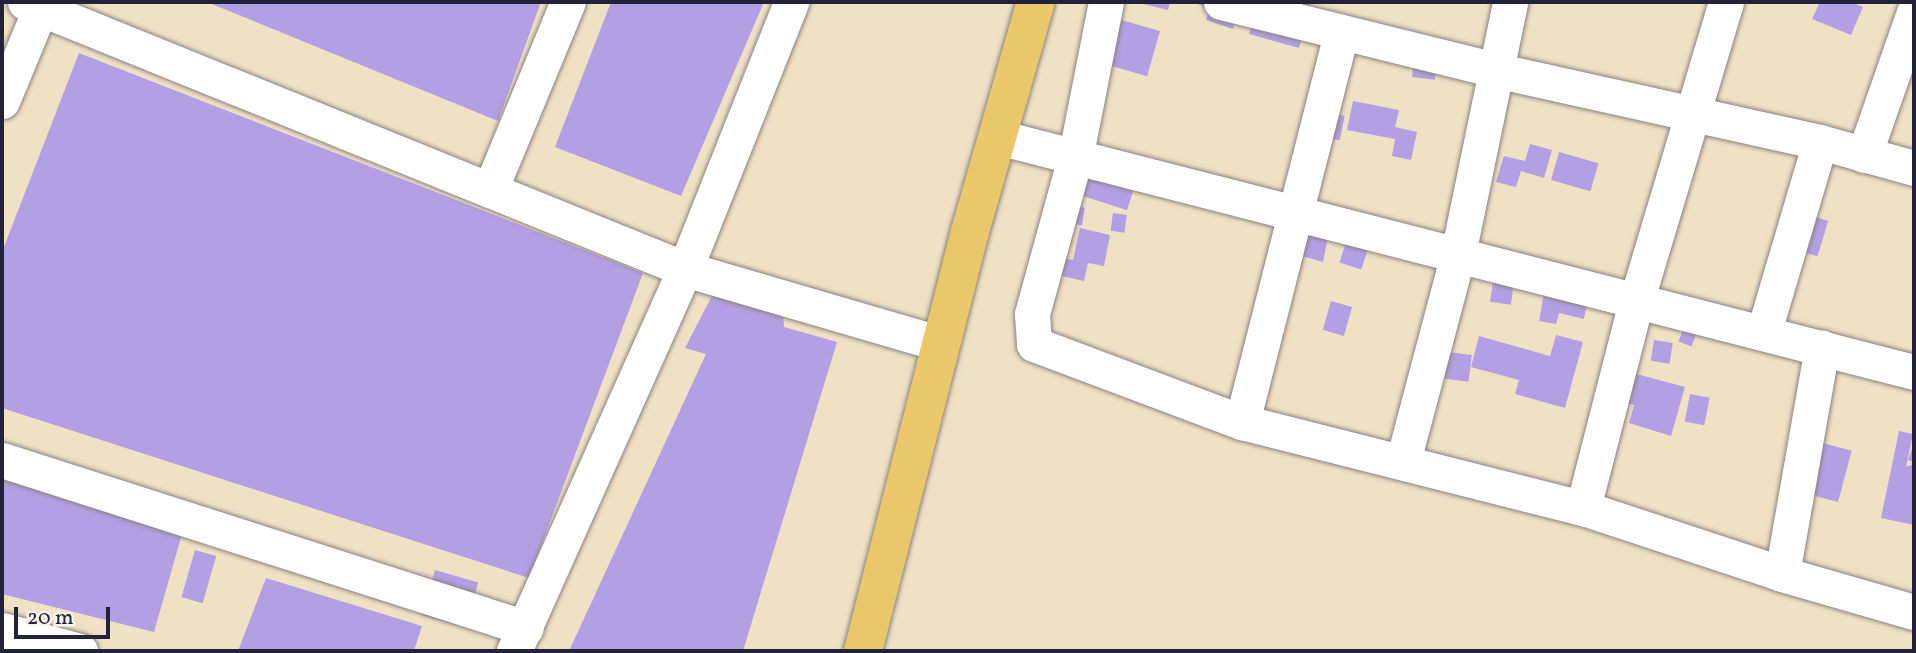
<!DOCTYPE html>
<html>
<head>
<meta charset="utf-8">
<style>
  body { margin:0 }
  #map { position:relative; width:1916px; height:653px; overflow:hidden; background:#f0e1c4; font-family:Vollkorn,serif }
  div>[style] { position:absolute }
  .building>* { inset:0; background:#b39fe3; transform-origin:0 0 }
  .roads { filter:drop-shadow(0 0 2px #898280) drop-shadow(0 0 2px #898280) }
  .minor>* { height:35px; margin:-17.5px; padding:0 17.5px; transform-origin:17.5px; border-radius:17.5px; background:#fff }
  .major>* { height:38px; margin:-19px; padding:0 19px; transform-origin:19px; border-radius:19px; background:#eac769 }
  span { translate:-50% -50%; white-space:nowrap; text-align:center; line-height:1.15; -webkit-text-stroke:6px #f7f3e8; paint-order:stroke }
  .frame { position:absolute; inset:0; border:4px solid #22223b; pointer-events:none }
  .scale { position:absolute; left:14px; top:607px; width:96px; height:32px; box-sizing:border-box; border:4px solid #22223b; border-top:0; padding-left:9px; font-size:21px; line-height:24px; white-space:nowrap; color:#22223b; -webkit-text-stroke:5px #f7f3e8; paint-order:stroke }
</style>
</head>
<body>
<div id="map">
  <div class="building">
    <i style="clip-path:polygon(207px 2px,541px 2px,498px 121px)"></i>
    <i style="clip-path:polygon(611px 2px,764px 2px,681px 196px,555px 147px)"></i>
    <i style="clip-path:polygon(1135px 2px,1170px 2px,1168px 10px)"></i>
    <i style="clip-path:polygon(1191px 2px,1240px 3px,1233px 29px,1206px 20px,1210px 8px)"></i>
    <i style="clip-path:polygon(1258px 2px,1311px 2px,1299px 48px,1249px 34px)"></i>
    <i style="clip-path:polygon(1820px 2px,1850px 2px,1863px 7px,1851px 35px,1812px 19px)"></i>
    <i style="left:1111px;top:17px;width:51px;height:47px;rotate:16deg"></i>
    <i style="clip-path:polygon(79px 53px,643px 273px,529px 578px,2px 408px,2px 252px)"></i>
    <i style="left:1414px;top:61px;width:23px;height:16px;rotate:7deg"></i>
    <i style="clip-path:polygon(1353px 101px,1399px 110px,1395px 127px,1417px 132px,1411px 160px,1392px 156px,1395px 139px,1347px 130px)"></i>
    <i style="left:1325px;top:112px;width:20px;height:25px;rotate:11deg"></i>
    <i style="clip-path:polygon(1530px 144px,1552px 150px,1544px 178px,1521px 171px,1516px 187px,1496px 182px,1504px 156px,1525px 161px)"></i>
    <i style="left:1559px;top:152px;width:41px;height:29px;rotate:16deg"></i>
    <i style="left:1077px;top:173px;width:59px;height:20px;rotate:18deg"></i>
    <i style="left:1067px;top:205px;width:18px;height:18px;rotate:9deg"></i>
    <i style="left:1113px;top:213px;width:14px;height:18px;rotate:8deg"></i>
    <i style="clip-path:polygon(1332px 216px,1323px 262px,1278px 249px)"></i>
    <i style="left:1812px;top:216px;width:17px;height:37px;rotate:17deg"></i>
    <i style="clip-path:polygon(1080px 228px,1110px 235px,1104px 266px,1088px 263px,1084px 281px,1053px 274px,1057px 257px,1073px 260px)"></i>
    <i style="left:1349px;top:233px;width:23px;height:31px;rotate:18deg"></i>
    <i style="clip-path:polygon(1592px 276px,1584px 319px,1559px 313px,1556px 324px,1539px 321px,1546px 283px)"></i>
    <i style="left:1493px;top:281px;width:21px;height:21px;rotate:8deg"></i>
    <i style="clip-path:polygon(716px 288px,783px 312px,784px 327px,837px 342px,743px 651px,569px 651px,706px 354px,685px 348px)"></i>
    <i style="left:1331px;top:301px;width:22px;height:30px;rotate:16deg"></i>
    <i style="left:1687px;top:319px;width:14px;height:24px;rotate:21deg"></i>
    <i style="clip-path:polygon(1556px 335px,1583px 342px,1565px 408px,1515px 394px,1519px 380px,1471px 367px,1479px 336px,1550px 356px)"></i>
    <i style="left:1654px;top:340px;width:19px;height:21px;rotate:9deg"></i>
    <i style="left:1448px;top:352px;width:24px;height:27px;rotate:7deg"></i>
    <i style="clip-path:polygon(1618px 369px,1685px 387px,1671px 436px,1629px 423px,1634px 405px,1609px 399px)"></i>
    <i style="left:1690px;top:394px;width:20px;height:28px;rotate:11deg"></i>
    <i style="clip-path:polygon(1899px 431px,1913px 434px,1906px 467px,1914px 464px,1914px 525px,1881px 518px)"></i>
    <i style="left:1815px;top:441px;width:38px;height:53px;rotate:15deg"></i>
    <i style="clip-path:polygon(1914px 443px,1914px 462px,1908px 460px)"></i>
    <i style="clip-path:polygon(2px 476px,182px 534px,154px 632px,2px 594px)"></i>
    <i style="left:195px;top:550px;width:22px;height:49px;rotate:16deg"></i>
    <i style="left:435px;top:570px;width:45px;height:47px;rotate:16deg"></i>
    <i style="clip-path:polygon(266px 578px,422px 626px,414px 651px,238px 651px)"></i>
  </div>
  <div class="roads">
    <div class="minor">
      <i style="left:25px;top:2px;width:712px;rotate:22.03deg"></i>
      <i style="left:685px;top:269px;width:267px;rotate:16.3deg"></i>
      <i style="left:1106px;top:2px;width:155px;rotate:101.2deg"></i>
      <i style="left:1076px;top:154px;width:166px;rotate:105.4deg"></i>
      <i style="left:1032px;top:314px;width:30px;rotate:86deg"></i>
      <i style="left:1034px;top:344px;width:222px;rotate:20.6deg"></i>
      <i style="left:1242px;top:422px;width:352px;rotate:14.2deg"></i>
      <i style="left:1583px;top:508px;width:210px;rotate:18.3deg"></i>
      <i style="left:1782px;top:574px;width:137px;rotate:16.1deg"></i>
      <i style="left:1221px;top:2px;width:282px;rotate:13.9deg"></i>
      <i style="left:1495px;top:70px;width:333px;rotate:12.5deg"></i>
      <i style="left:1820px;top:142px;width:98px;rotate:15.5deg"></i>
      <i style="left:2px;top:101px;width:107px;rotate:-67.5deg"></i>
      <i style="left:998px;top:137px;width:946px;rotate:14.39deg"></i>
      <i style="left:1864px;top:155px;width:151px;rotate:-70.7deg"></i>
      <i style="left:490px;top:190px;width:204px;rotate:-67.5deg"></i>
      <i style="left:1764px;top:331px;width:197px;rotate:-73.5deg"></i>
      <i style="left:1242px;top:422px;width:401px;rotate:-75.7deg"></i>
      <i style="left:2px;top:460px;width:550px;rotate:17.78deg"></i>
      <i style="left:1403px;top:461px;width:214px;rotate:-75.1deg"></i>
      <i style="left:1458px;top:254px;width:257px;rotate:-78.3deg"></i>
      <i style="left:1583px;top:508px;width:213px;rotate:-75.6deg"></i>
      <i style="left:1636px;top:302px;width:313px;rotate:-73.3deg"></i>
      <i style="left:1782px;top:574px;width:230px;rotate:-80deg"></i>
      <i style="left:2px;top:630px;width:81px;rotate:15.1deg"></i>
      <i style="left:514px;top:651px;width:419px;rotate:-65.9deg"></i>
      <i style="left:685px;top:269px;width:287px;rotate:-68.3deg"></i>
    </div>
    <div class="major">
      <i style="left:863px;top:651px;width:429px;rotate:-75.7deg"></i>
      <i style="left:969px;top:235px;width:242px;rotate:-74deg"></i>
    </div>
  </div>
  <div class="frame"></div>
  <div class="scale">20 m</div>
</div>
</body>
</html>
